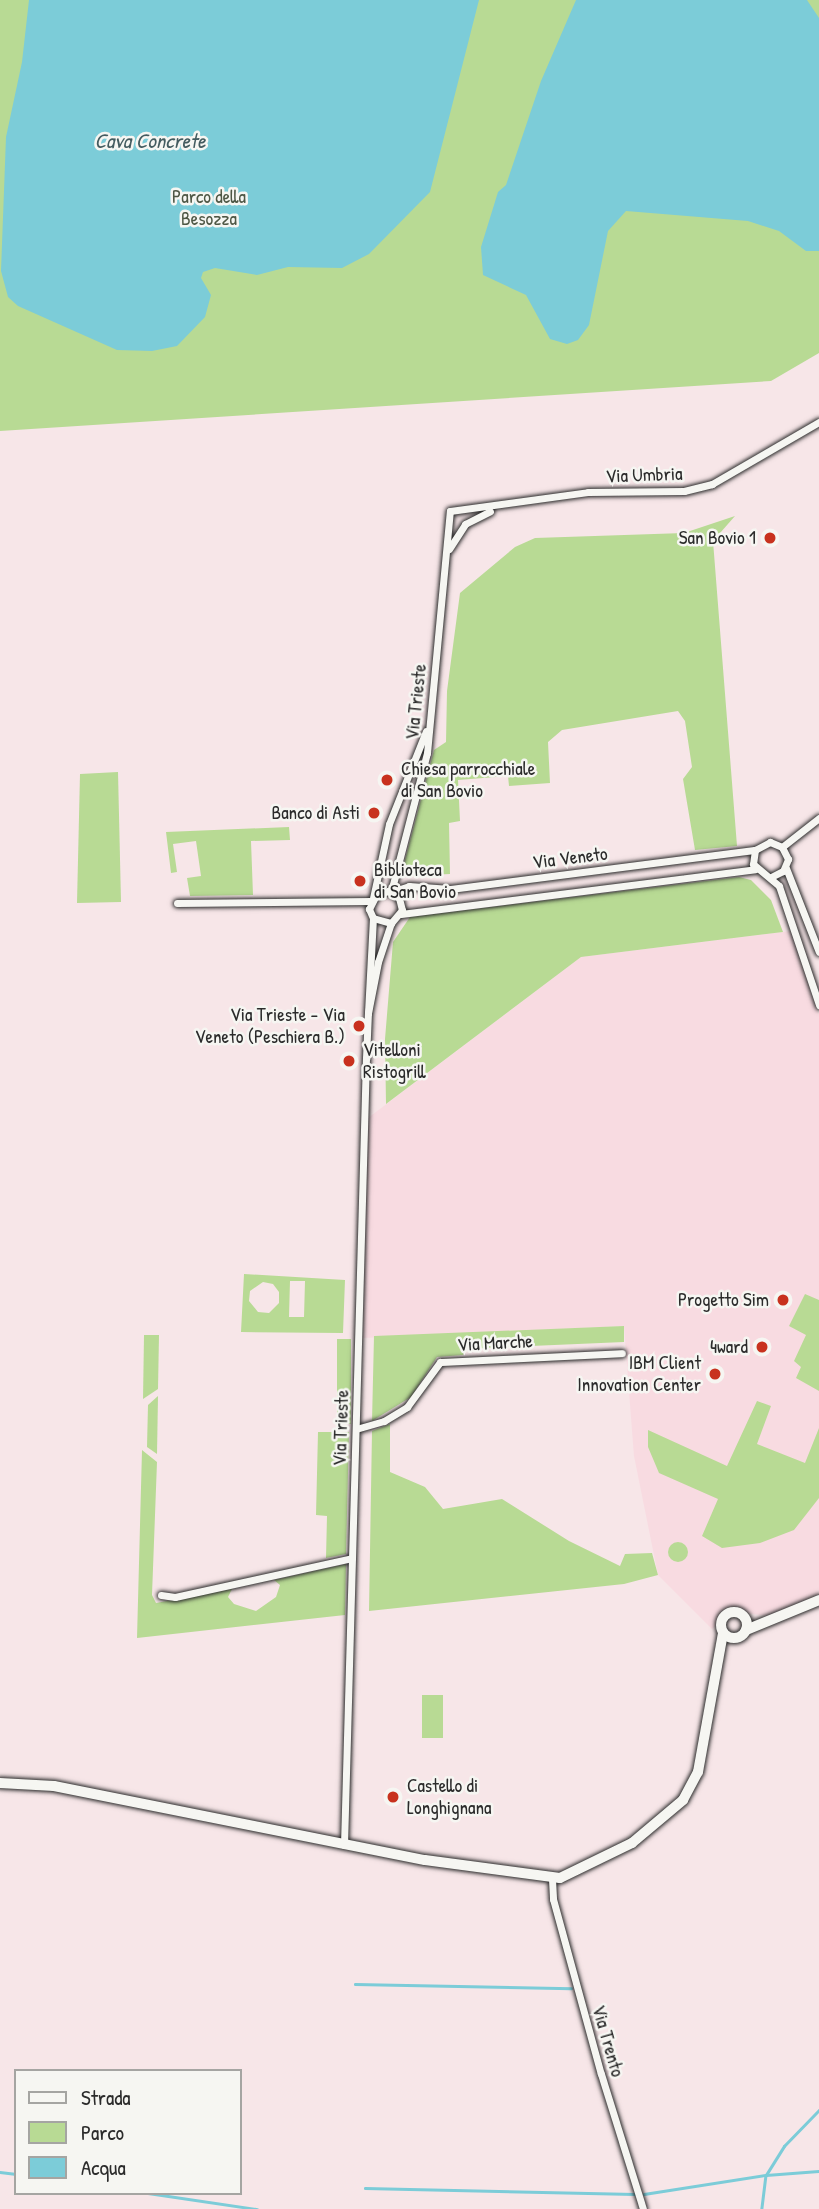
<!DOCTYPE html>
<html>
<head>
<meta charset="utf-8">
<style>
  body { margin:0 }
  #map { position:relative; width:819px; height:2209px; overflow:hidden; background:#f7e6e8; font-family:"Patrick Hand",sans-serif }
  div>[style] { position:absolute }
  .built>* { inset:0; background:#f8dbe1 }
  .green>* { inset:0; background:#b8da94; transform-origin:0 0 }
  .round { border-radius:50% }
  .water>* { inset:0; background:#7cccd8 }
  .stream>* { height:2.5px; margin:-1.25px; padding:0 1.25px; transform-origin:1.25px; border-radius:1.25px; background:#7cccd8 }
  .roads { filter:drop-shadow(0 0 2px #2b2b2b) drop-shadow(0 0 2px #2b2b2b) }
  .street>* { height:7px; margin:-3.5px; padding:0 3.5px; transform-origin:3.5px; border-radius:3.5px; background:#f6f6f2 }
  .secondary>* { height:10px; margin:-5px; padding:0 5px; transform-origin:5px; border-radius:5px; background:#f6f6f2 }
  .secondary>.ring { margin:-5px; padding:0; box-sizing:content-box; background:none; border:10px solid #f6f6f2; border-radius:50% }
  .dots>* { width:19px; height:19px; translate:-50% -50%; box-sizing:border-box; border:4px solid #f6f6f2; border-radius:50% }
  span { translate:-50% -50%; white-space:nowrap; text-align:center; line-height:1.15; -webkit-text-stroke:5px #f6f6f2; paint-order:stroke }
  .park-label { font-size:19px; color:#4e5745 }
  .street-label { font-size:19px; color:#2b2b2b }
  .poi-label { font-size:19px; color:#2b2b2b }
  .right { translate:-100% -50%; text-align:right }
  .left { translate:0 -50%; text-align:left }
  .water-label { font-size:21px; color:#435b5f; font-style:italic }
  .legend { position:absolute; left:14px; top:2069px; width:228px; height:126px; box-sizing:border-box; background:#f6f6f2; border:2px solid #a5a5a2; margin:0; padding:9px 12px; list-style:none; font-size:21px; color:#2b2b2b }
  .legend li { display:flex; align-items:center; gap:14px; height:35px }
  .legend b { width:35px; border:2px solid #a5a5a2 }
</style>
</head>
<body>
<div id="map">
  <div class="built">
    <i style="clip-path:polygon(791px 931px,819px 1015px,819px 1597px,768px 1616px,732px 1611px,712px 1629px,658px 1575px,634px 1456px,624px 1326px,363px 1338px,368px 1118px,581px 957px)"></i>
  </div>
  <div class="green">
    <i style="clip-path:polygon(0 0,819px 0,819px 353px,771px 381px,0 431px)"></i>
    <i style="clip-path:polygon(735px 516px,713px 541px,737px 846px,695px 850px,683px 779px,692px 767px,685px 721px,678px 711px,562px 730px,548px 742px,550px 783px,509px 786px,508px 776px,458px 780px,460px 821px,449px 823px,450px 874px,408px 876px,402px 871px,434px 750px,446px 742px,447px 691px,460px 593px,515px 547px,535px 538px,684px 533px)"></i>
    <i style="clip-path:polygon(118px 772px,121px 902px,77px 903px,80px 774px)"></i>
    <i style="clip-path:polygon(289px 827px,290px 840px,251px 841px,253px 895px,190px 896px,187px 878px,201px 876px,196px 841px,173px 844px,177px 872px,171px 873px,166px 832px)"></i>
    <i style="clip-path:polygon(739px 877px,751px 880px,771px 900px,783px 932px,581px 957px,386px 1104px,385px 1039px,393px 942px,410px 917px)"></i>
    <i style="clip-path:polygon(evenodd,244px 1274px,345px 1280px,343px 1333px,241px 1332px,244px 1274px,290px 1281px,305px 1281px,304px 1317px,289px 1317px,290px 1281px,244px 1274px,263px 1282px,273px 1284px,279px 1292px,279px 1303px,269px 1313px,258px 1312px,249px 1301px,250px 1291px,263px 1282px)"></i>
    <i style="clip-path:polygon(805px 1294px,819px 1300px,819px 1391px,796px 1378px,801px 1367px,794px 1361px,806px 1335px,789px 1326px)"></i>
    <i style="clip-path:polygon(624px 1326px,624px 1342px,465px 1349px,463px 1355px,437px 1357px,411px 1397px,372px 1421px,374px 1336px)"></i>
    <i style="clip-path:polygon(144px 1335px,159px 1335px,158px 1389px,143px 1399px)"></i>
    <i style="left:337px;top:1339px;width:14px;height:85px"></i>
    <i style="clip-path:polygon(158px 1396px,157px 1454px,147px 1447px,148px 1405px)"></i>
    <i style="clip-path:polygon(757px 1401px,771px 1406px,757px 1444px,805px 1463px,819px 1428px,819px 1498px,794px 1530px,760px 1543px,722px 1548px,702px 1536px,718px 1499px,659px 1473px,648px 1447px,648px 1430px,727px 1466px)"></i>
    <i style="clip-path:polygon(390px 1424px,390px 1472px,425px 1487px,443px 1509px,502px 1499px,569px 1541px,620px 1566px,625px 1554px,652px 1553px,658px 1575px,624px 1584px,369px 1611px,372px 1431px)"></i>
    <i style="clip-path:polygon(318px 1432px,349px 1432px,346px 1554px,326px 1558px,327px 1516px,316px 1515px)"></i>
    <i style="clip-path:polygon(142px 1450px,157px 1462px,152px 1595px,156px 1603px,232px 1589px,228px 1597px,234px 1604px,256px 1611px,276px 1597px,280px 1585px,274px 1580px,346px 1564px,345px 1615px,137px 1638px)"></i>
    <i class="round" style="left:668px;top:1542px;width:20px;height:20px"></i>
    <i style="left:422px;top:1695px;width:21px;height:43px"></i>
  </div>
  <div class="water">
    <i style="clip-path:polygon(29px 0,479px 0,430px 192px,369px 254px,342px 268px,288px 267px,257px 275px,215px 268px,203px 272px,201px 278px,211px 295px,205px 317px,177px 346px,152px 351px,117px 350px,18px 306px,8px 297px,1px 271px,6px 137px,22px 62px)"></i>
    <i style="clip-path:polygon(576px 0,807px 0,819px 18px,819px 251px,806px 251px,779px 231px,748px 221px,626px 211px,608px 231px,589px 325px,578px 340px,567px 344px,550px 339px,526px 295px,483px 275px,481px 247px,498px 192px,506px 185px,541px 81px)"></i>
  </div>
  <div class="stream">
    <i style="left:355px;top:1984px;width:216px;rotate:1.1deg"></i>
    <i style="left:0;top:2172px;width:16px;rotate:7deg"></i>
    <i style="left:766px;top:2175px;width:34px;rotate:-58deg"></i>
    <i style="left:784px;top:2146px;width:50px;rotate:-45.8deg"></i>
    <i style="left:766px;top:2175px;width:53px;rotate:-4.3deg"></i>
    <i style="left:365px;top:2188px;width:269px;rotate:1.3deg"></i>
    <i style="left:148px;top:2193px;width:110px;rotate:8.4deg"></i>
    <i style="left:644px;top:2194px;width:123px;rotate:-8.9deg"></i>
    <i style="left:766px;top:2175px;width:34px;rotate:97deg"></i>
  </div>
  <div class="roads">
    <div class="street">
      <i style="left:449px;top:549px;width:30px;rotate:-57deg"></i>
      <i style="left:465px;top:524px;width:28px;rotate:-27deg"></i>
      <i style="left:782px;top:847px;width:47px;rotate:-38.1deg"></i>
      <i style="left:786px;top:868px;width:90px;rotate:68.6deg"></i>
      <i style="left:771px;top:877px;width:13px;rotate:-27deg"></i>
      <i style="left:783px;top:871px;width:13px;rotate:-67deg"></i>
      <i style="left:788px;top:859px;width:13px;rotate:-117deg"></i>
      <i style="left:782px;top:847px;width:13px;rotate:-157deg"></i>
      <i style="left:770px;top:842px;width:17px;rotate:152deg"></i>
      <i style="left:755px;top:850px;width:14px;rotate:98deg"></i>
      <i style="left:753px;top:864px;width:34px;rotate:40deg"></i>
      <i style="left:779px;top:886px;width:126px;rotate:71.4deg"></i>
      <i style="left:391px;top:892px;width:144px;rotate:-75.5deg"></i>
      <i style="left:427px;top:753px;width:243px;rotate:-84.6deg"></i>
      <i style="left:450px;top:511px;width:139px;rotate:-7.8deg"></i>
      <i style="left:588px;top:492px;width:96px;rotate:-0.6deg"></i>
      <i style="left:684px;top:491px;width:29px;rotate:-14deg"></i>
      <i style="left:712px;top:484px;width:124px;rotate:-30.1deg"></i>
      <i style="left:391px;top:892px;width:19px;rotate:-18deg"></i>
      <i style="left:409px;top:886px;width:41px;rotate:4.2deg"></i>
      <i style="left:450px;top:889px;width:307px;rotate:-7.3deg"></i>
      <i style="left:373px;top:898px;width:76px;rotate:-77.8deg"></i>
      <i style="left:389px;top:824px;width:100px;rotate:-68.3deg"></i>
      <i style="left:177px;top:903px;width:194px;rotate:-0.6deg"></i>
      <i style="left:401px;top:914px;width:357px;rotate:-7.2deg"></i>
      <i style="left:373px;top:918px;width:19px;rotate:16deg"></i>
      <i style="left:356px;top:1429px;width:29px;rotate:-16deg"></i>
      <i style="left:384px;top:1421px;width:27px;rotate:-31deg"></i>
      <i style="left:407px;top:1407px;width:56px;rotate:-53.7deg"></i>
      <i style="left:440px;top:1362px;width:182px;rotate:-2.8deg"></i>
      <i style="left:161px;top:1595px;width:14px;rotate:8deg"></i>
      <i style="left:175px;top:1597px;width:181px;rotate:-12.4deg"></i>
      <i style="left:344px;top:1845px;width:787px;rotate:-88.4deg"></i>
      <i style="left:366px;top:1058px;width:45px;rotate:-87.5deg"></i>
      <i style="left:368px;top:1013px;width:95px;rotate:-87deg"></i>
      <i style="left:373px;top:918px;width:10px;rotate:-114deg"></i>
      <i style="left:369px;top:909px;width:16px;rotate:-63deg"></i>
      <i style="left:376px;top:895px;width:13px;rotate:-18deg"></i>
      <i style="left:388px;top:891px;width:13px;rotate:32deg"></i>
      <i style="left:399px;top:898px;width:12px;rotate:76deg"></i>
      <i style="left:402px;top:910px;width:17px;rotate:130deg"></i>
      <i style="left:391px;top:923px;width:41px;rotate:108.4deg"></i>
      <i style="left:378px;top:962px;width:52px;rotate:101.1deg"></i>
      <i style="left:552px;top:1879px;width:20px;rotate:87deg"></i>
      <i style="left:553px;top:1899px;width:181px;rotate:74.7deg"></i>
      <i style="left:601px;top:2074px;width:141px;rotate:72.7deg"></i>
    </div>
    <div class="secondary">
      <i class="ring" style="left:721px;top:1612px;width:16px;height:16px"></i>
      <i style="left:746px;top:1630px;width:79px;rotate:-22.3deg"></i>
      <i style="left:0;top:1783px;width:54px;rotate:3.2deg"></i>
      <i style="left:54px;top:1786px;width:378px;rotate:11.3deg"></i>
      <i style="left:425px;top:1860px;width:136px;rotate:7.6deg"></i>
      <i style="left:560px;top:1878px;width:80px;rotate:-25.9deg"></i>
      <i style="left:632px;top:1843px;width:67px;rotate:-40.1deg"></i>
      <i style="left:683px;top:1800px;width:32px;rotate:-62deg"></i>
      <i style="left:698px;top:1772px;width:141px;rotate:-79.8deg"></i>
    </div>
  </div>
  <div class="dots">
    <i style="left:770px;top:538px;background:#c8321e"></i>
    <i style="left:387px;top:780px;background:#c8321e"></i>
    <i style="left:374px;top:813px;background:#c8321e"></i>
    <i style="left:360px;top:881px;background:#c8321e"></i>
    <i style="left:359px;top:1026px;background:#c8321e"></i>
    <i style="left:349px;top:1061px;background:#c8321e"></i>
    <i style="left:783px;top:1300px;background:#c8321e"></i>
    <i style="left:762px;top:1347px;background:#c8321e"></i>
    <i style="left:715px;top:1374px;background:#c8321e"></i>
    <i style="left:393px;top:1797px;background:#c8321e"></i>
  </div>
  <div class="park-label">
    <span style="left:209px;top:208px">Parco della<br>Besozza</span>
  </div>
  <div class="street-label">
    <span style="left:644px;top:475px;rotate:-2deg">Via Umbria</span>
    <span style="left:416px;top:702px;rotate:-84deg">Via Trieste</span>
    <span style="left:570px;top:858px;rotate:-7deg">Via Veneto</span>
    <span style="left:495px;top:1343px;rotate:-3deg">Via Marche</span>
    <span style="left:341px;top:1428px;rotate:-88deg">Via Trieste</span>
    <span style="left:608px;top:2041px;rotate:74deg">Via Trento</span>
  </div>
  <div class="poi-label">
    <span class="right" style="left:756px;top:538px">San Bovio 1</span>
    <span class="left" style="left:401px;top:780px">Chiesa parrocchiale<br>di San Bovio</span>
    <span class="right" style="left:360px;top:813px">Banco di Asti</span>
    <span class="left" style="left:374px;top:881px">Biblioteca<br>di San Bovio</span>
    <span class="right" style="left:345px;top:1026px">Via Trieste - Via<br>Veneto (Peschiera B.)</span>
    <span class="left" style="left:363px;top:1061px">Vitelloni<br>Ristogrill</span>
    <span class="right" style="left:769px;top:1300px">Progetto Sim</span>
    <span class="right" style="left:748px;top:1347px">4ward</span>
    <span class="right" style="left:701px;top:1374px">IBM Client<br>Innovation Center</span>
    <span class="left" style="left:407px;top:1797px">Castello di<br>Longhignana</span>
  </div>
  <div class="water-label">
    <span style="left:150px;top:141px">Cava Concrete</span>
  </div>
  <ul class="legend">
  <li><b style="height:9px;background:#f6f6f2"></b>Strada</li>
  <li><b style="height:19px;background:#b8da94"></b>Parco</li>
  <li><b style="height:19px;background:#7cccd8"></b>Acqua</li>
  </ul>
</div>
</body>
</html>
